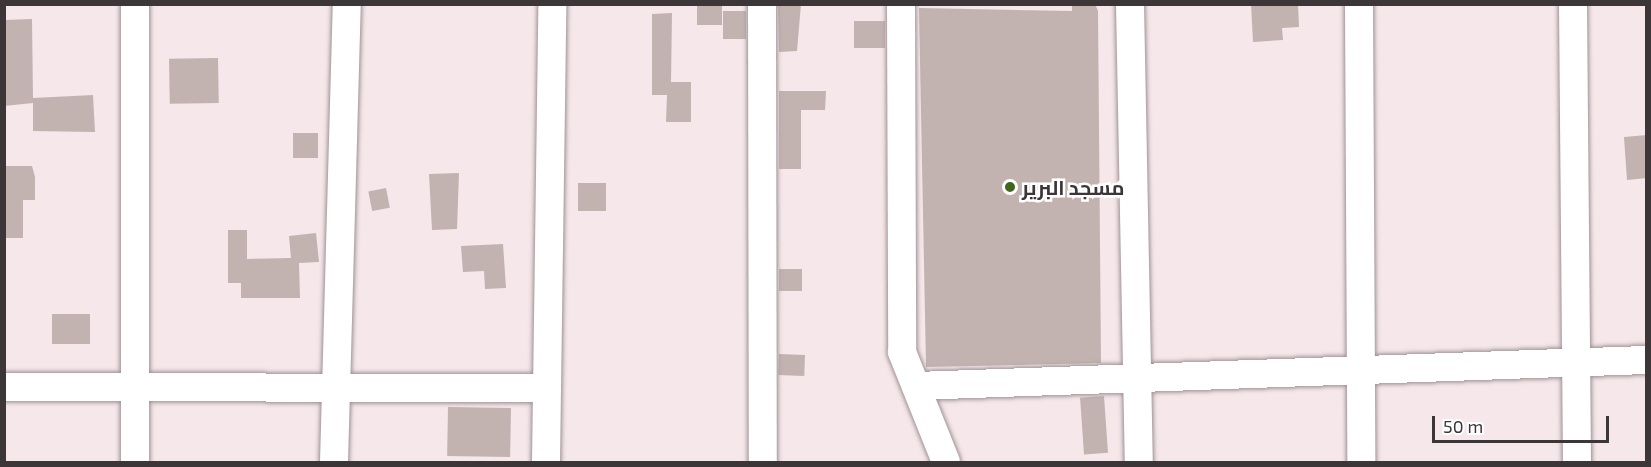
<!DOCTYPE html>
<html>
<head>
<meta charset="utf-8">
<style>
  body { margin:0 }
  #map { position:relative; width:1651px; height:467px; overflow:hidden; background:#f5e7ea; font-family:"Exo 2",Cairo,sans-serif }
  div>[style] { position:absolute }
  .building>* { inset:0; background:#c2b3b1; transform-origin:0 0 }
  .roads { filter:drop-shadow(0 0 2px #9f9295) drop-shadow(0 0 2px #9f9295) }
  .minor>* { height:28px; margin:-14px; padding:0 14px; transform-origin:14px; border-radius:14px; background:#fff }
  .dots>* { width:16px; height:16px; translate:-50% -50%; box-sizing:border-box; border:3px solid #fff; border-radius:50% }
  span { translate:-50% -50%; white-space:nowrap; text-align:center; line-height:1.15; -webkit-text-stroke:5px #fff; paint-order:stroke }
  .poi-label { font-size:20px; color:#3c3638; font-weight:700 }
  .left { translate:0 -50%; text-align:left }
  .frame { position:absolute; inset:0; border:6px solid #3c3638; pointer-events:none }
  .scale { position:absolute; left:1432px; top:416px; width:177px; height:27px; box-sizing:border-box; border:3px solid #3c3638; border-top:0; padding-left:8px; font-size:18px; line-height:21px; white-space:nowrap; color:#3c3638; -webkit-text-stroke:4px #fff; paint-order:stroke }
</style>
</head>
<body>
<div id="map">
  <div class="building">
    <i style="left:697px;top:4px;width:25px;height:21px"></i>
    <i style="clip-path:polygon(778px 4px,801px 4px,797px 51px,779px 52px)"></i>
    <i style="clip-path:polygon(1072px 4px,1095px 4px,1098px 11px,1101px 363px,926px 367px,919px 8px,1072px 11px)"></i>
    <i style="clip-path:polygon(1251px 4px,1298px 4px,1299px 27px,1282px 28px,1283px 40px,1253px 42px)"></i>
    <i style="left:746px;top:11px;width:28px;height:23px;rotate:90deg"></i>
    <i style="clip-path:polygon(672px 13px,671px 82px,691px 82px,691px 122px,666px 122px,667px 95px,652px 95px,652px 14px)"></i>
    <i style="clip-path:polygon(32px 19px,33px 98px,93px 95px,95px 132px,33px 131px,33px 103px,4px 106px,4px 20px)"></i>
    <i style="left:885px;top:21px;width:27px;height:31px;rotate:90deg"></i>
    <i style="left:218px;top:58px;width:45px;height:49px;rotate:89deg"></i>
    <i style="clip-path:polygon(779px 91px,826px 91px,825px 110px,801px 110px,801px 169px,779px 169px)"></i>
    <i style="left:293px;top:133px;width:25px;height:25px"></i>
    <i style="clip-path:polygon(1647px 135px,1647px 178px,1627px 180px,1624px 137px)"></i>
    <i style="clip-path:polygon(4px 166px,32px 166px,35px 177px,35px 200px,23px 200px,23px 238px,4px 238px)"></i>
    <i style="clip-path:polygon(459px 173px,457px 229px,432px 230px,429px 174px)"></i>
    <i style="left:578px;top:183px;width:28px;height:28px"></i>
    <i style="left:386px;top:188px;width:20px;height:18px;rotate:79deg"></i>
    <i style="clip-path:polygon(228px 230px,247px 230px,247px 259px,291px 258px,289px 236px,316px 233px,319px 262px,299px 263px,300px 298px,241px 298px,241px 283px,228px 283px)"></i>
    <i style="clip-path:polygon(503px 244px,506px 288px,485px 289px,484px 271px,463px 272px,461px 246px)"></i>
    <i style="left:779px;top:269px;width:23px;height:22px"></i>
    <i style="left:52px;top:314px;width:38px;height:30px"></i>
    <i style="left:779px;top:354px;width:26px;height:21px;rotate:2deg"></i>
    <i style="left:1104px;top:396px;width:57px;height:24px;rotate:86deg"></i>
    <i style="left:448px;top:407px;width:63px;height:49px;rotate:1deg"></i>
  </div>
  <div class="roads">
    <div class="minor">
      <i style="left:762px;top:4px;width:458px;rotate:89.9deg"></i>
      <i style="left:901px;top:4px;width:348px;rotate:89.8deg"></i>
      <i style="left:902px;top:352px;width:118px;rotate:68.2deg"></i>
      <i style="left:1130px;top:4px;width:458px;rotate:88.9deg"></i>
      <i style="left:1359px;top:4px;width:458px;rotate:89.7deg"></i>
      <i style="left:1573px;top:4px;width:458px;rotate:89.5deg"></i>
      <i style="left:916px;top:386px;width:730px;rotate:-2.04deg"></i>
      <i style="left:4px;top:387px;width:542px;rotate:0.11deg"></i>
      <i style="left:135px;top:462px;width:458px;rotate:-90deg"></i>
      <i style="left:334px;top:462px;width:458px;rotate:-88.4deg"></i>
      <i style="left:546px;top:462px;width:458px;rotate:-89.2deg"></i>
    </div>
  </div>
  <div class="dots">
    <i style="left:1010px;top:187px;background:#3f651e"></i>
  </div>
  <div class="poi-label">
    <span class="left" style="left:1022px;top:187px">مسجد البرير</span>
  </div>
  <div class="frame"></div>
  <div class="scale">50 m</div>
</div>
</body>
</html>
